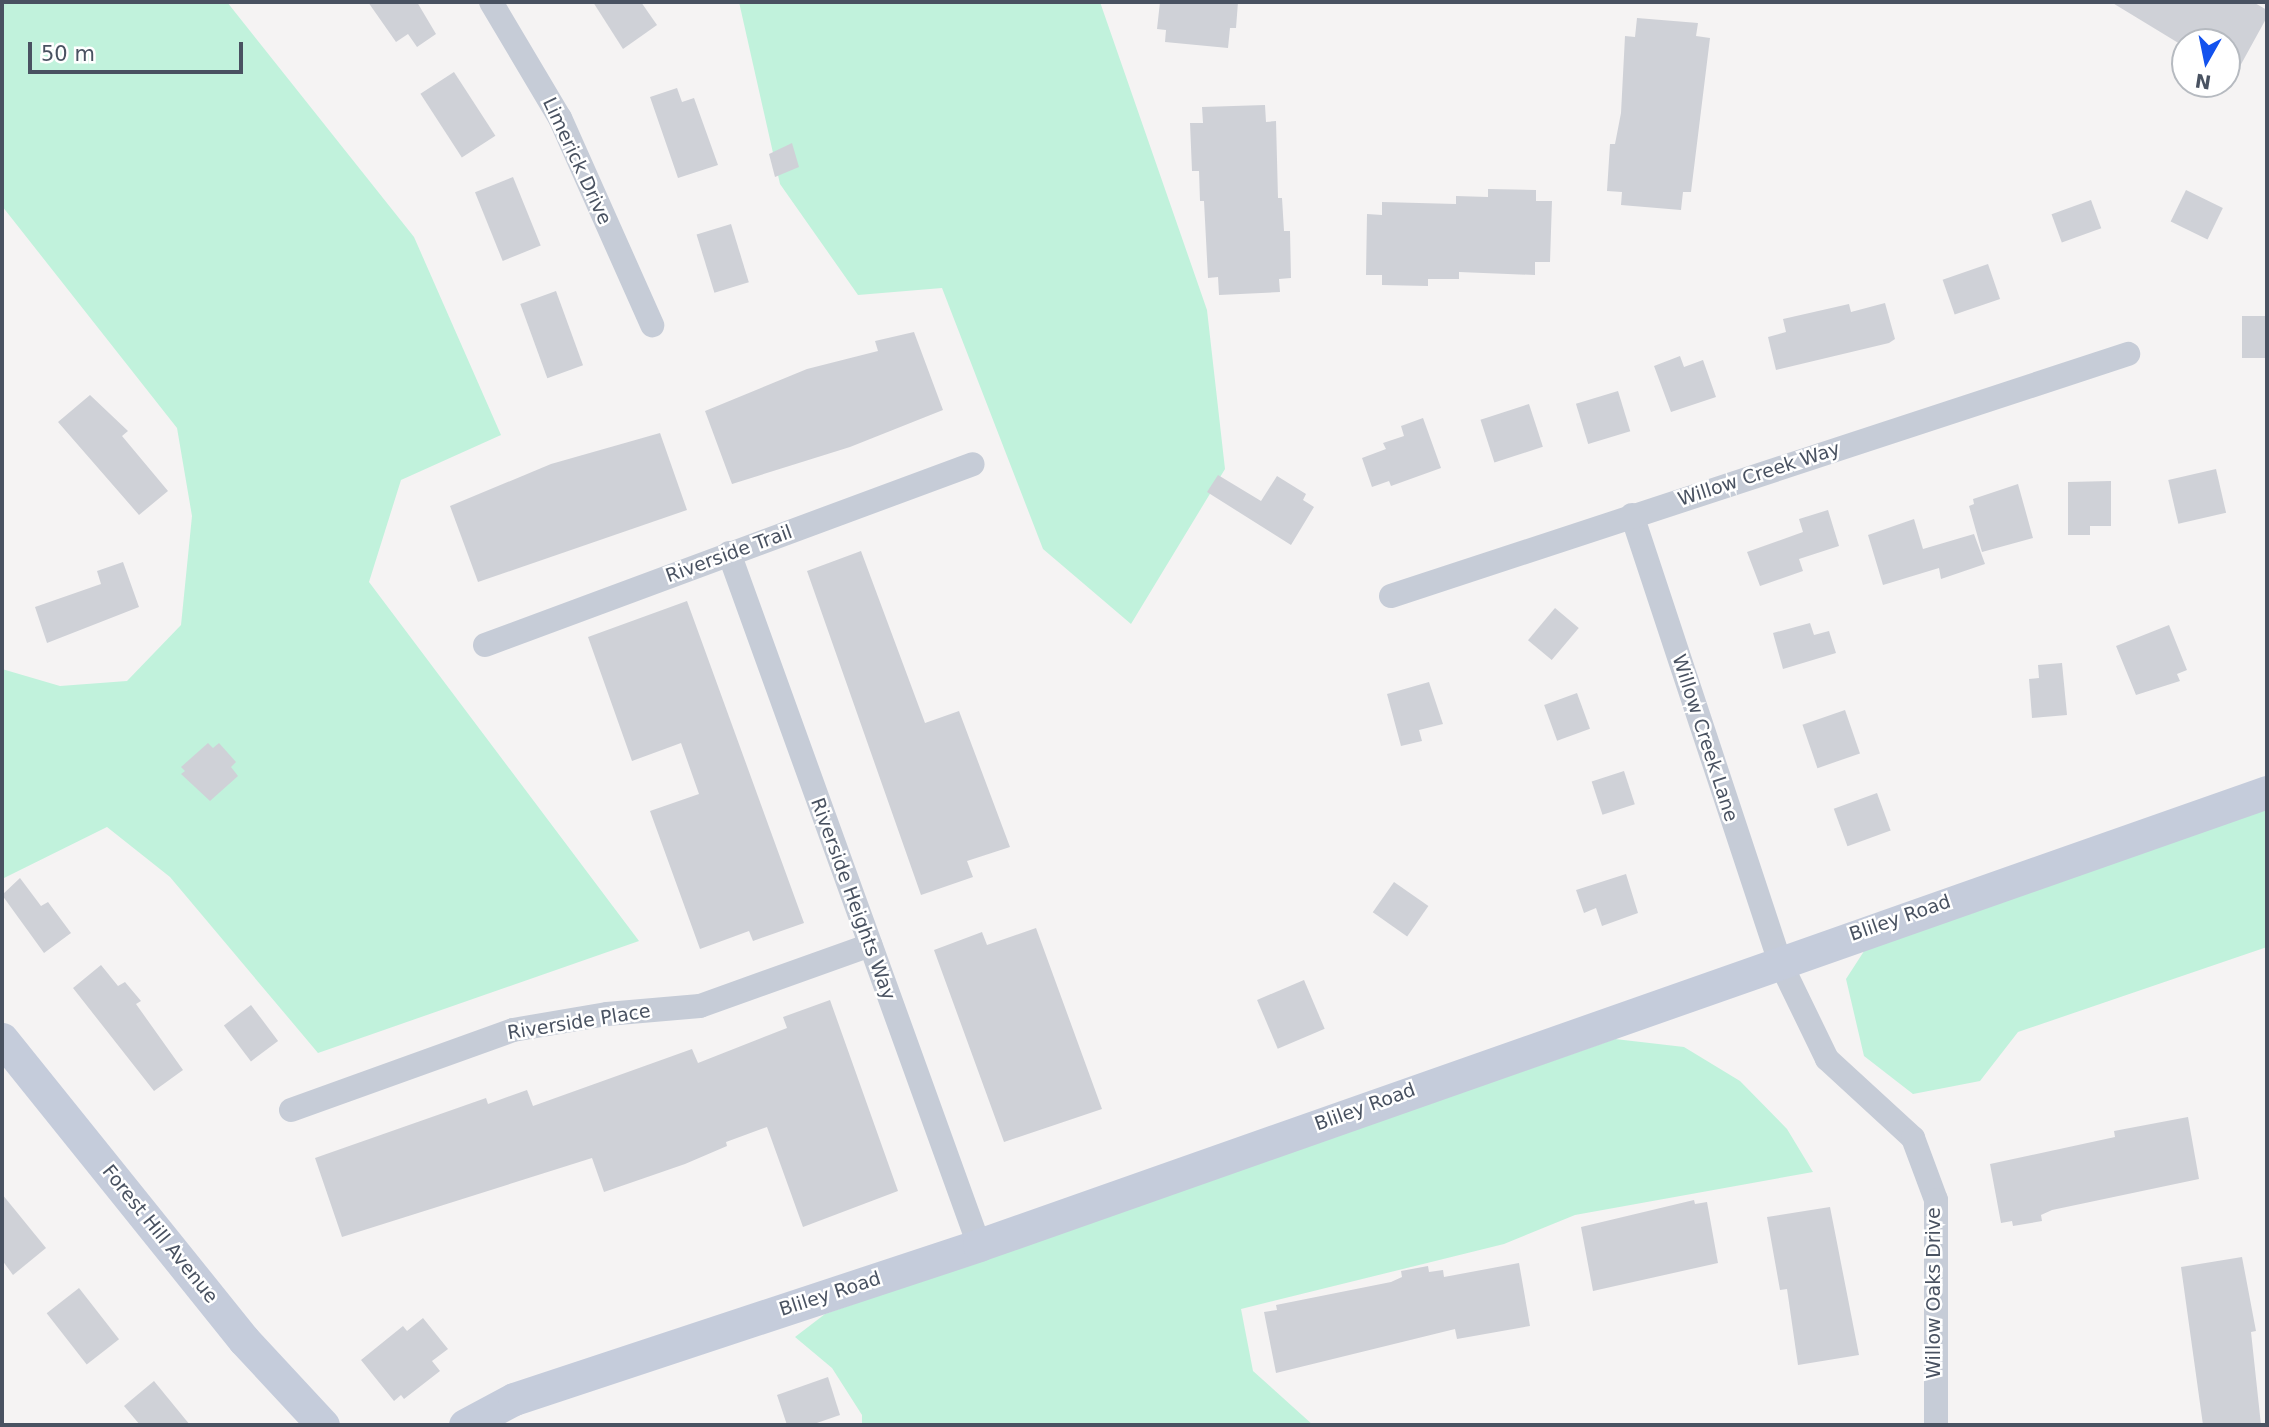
<!DOCTYPE html>
<html>
<head>
<meta charset="utf-8">
<style>
  body { margin:0 }
  #map { position:relative; width:2269px; height:1427px; overflow:hidden; background:#f5f3f3; font-family:"DejaVu Sans",sans-serif }
  div>[style] { position:absolute }
  .green>* { inset:0; background:#c1f2dc }
  .building>* { inset:0; background:#cfd1d7; transform-origin:0 0 }
  .street>* { height:24px; margin:-12px; padding:0 12px; transform-origin:12px; border-radius:12px; background:#c6ccd7 }
  .secondary>* { height:33px; margin:-16.5px; padding:0 16.5px; transform-origin:16.5px; border-radius:16.5px; background:#c5ccdb }
  span { translate:-50% -50%; white-space:nowrap; text-align:center; line-height:1.15; -webkit-text-stroke:5px #fff; paint-order:stroke }
  .street-label { font-size:19px; color:#495261 }
  .frame { position:absolute; inset:0; border:4px solid #495261; pointer-events:none }
  .north { position:absolute; left:2171px; top:28px; width:70px; height:70px; box-sizing:border-box; background:#fff; border:2px solid #b6bac0; border-radius:50%; rotate:189deg; font-size:19px; font-weight:700; line-height:28px; text-align:center; color:#495261 }
  .north::after { content:''; display:block; margin:auto; width:24px; height:32px; background:#1352ee; clip-path:polygon(50% 0,100% 100%,50% 72%,0 100%) }
  .scale { position:absolute; left:28px; top:42px; width:215px; height:32px; box-sizing:border-box; border:4px solid #495261; border-top:0; padding-left:9px; font-size:21px; line-height:24px; white-space:nowrap; color:#495261; -webkit-text-stroke:5px #fff; paint-order:stroke }
</style>
</head>
<body>
<div id="map">
  <div class="green">
    <i style="clip-path:polygon(2px 2px,227px 2px,414px 237px,501px 435px,401px 480px,369px 582px,639px 941px,318px 1053px,170px 877px,107px 827px,2px 879px,2px 669px,60px 686px,127px 681px,181px 625px,192px 516px,177px 428px,2px 206px)"></i>
    <i style="clip-path:polygon(739px 2px,1100px 2px,1207px 310px,1225px 469px,1131px 624px,1043px 549px,942px 288px,858px 295px,780px 184px)"></i>
    <i style="clip-path:polygon(2267px 805px,2267px 947px,2018px 1032px,1980px 1081px,1913px 1094px,1864px 1056px,1846px 979px,1868px 945px)"></i>
    <i style="clip-path:polygon(1615px 1039px,1684px 1047px,1740px 1081px,1787px 1129px,1813px 1172px,1575px 1215px,1504px 1244px,1241px 1309px,1253px 1371px,1313px 1425px,862px 1425px,862px 1415px,832px 1368px,795px 1337px,825px 1314px)"></i>
  </div>
  <div class="building">
    <i style="clip-path:polygon(368px 2px,417px 2px,436px 34px,417px 47px,408px 34px,396px 42px)"></i>
    <i style="clip-path:polygon(593px 2px,641px 2px,657px 25px,623px 49px)"></i>
    <i style="clip-path:polygon(1160px 2px,1238px 2px,1236px 28px,1230px 28px,1228px 48px,1165px 42px,1166px 30px,1157px 29px)"></i>
    <i style="clip-path:polygon(2111px 2px,2253px 2px,2267px 10px,2267px 17px,2239px 68px,2227px 61px,2227px 42px,2193px 42px,2185px 38px,2185px 47px)"></i>
    <i style="clip-path:polygon(1637px 18px,1698px 23px,1696px 36px,1710px 38px,1691px 192px,1683px 192px,1681px 210px,1621px 205px,1622px 192px,1607px 191px,1610px 144px,1615px 144px,1621px 113px,1625px 36px,1635px 37px)"></i>
    <i style="left:454px;top:72px;width:76px;height:40px;rotate:57deg"></i>
    <i style="clip-path:polygon(677px 88px,682px 102px,694px 98px,718px 165px,678px 178px,650px 97px)"></i>
    <i style="clip-path:polygon(1265px 105px,1266px 122px,1276px 121px,1278px 198px,1282px 198px,1284px 231px,1290px 231px,1291px 278px,1279px 279px,1280px 292px,1219px 295px,1218px 277px,1208px 278px,1204px 201px,1200px 201px,1199px 171px,1192px 171px,1190px 123px,1203px 123px,1202px 107px)"></i>
    <i style="clip-path:polygon(792px 143px,799px 167px,775px 177px,769px 154px)"></i>
    <i style="left:513px;top:177px;width:74px;height:41px;rotate:68deg"></i>
    <i style="clip-path:polygon(1488px 189px,1536px 190px,1536px 201px,1552px 201px,1550px 262px,1535px 262px,1535px 275px,1459px 272px,1459px 279px,1428px 279px,1428px 286px,1382px 285px,1382px 275px,1366px 275px,1367px 214px,1382px 215px,1382px 202px,1456px 204px,1456px 196px,1488px 197px)"></i>
    <i style="left:2186px;top:190px;width:41px;height:35px;rotate:26deg"></i>
    <i style="left:2091px;top:200px;width:30px;height:42px;rotate:70deg"></i>
    <i style="left:731px;top:224px;width:61px;height:36px;rotate:73deg"></i>
    <i style="left:1988px;top:264px;width:37px;height:48px;rotate:71deg"></i>
    <i style="left:556px;top:291px;width:79px;height:38px;rotate:70deg"></i>
    <i style="clip-path:polygon(1885px 303px,1895px 339px,1889px 343px,1776px 370px,1768px 337px,1786px 332px,1783px 319px,1849px 304px,1851px 312px)"></i>
    <i style="left:2242px;top:316px;width:25px;height:42px"></i>
    <i style="clip-path:polygon(914px 332px,943px 410px,850px 447px,732px 484px,705px 411px,807px 369px,878px 351px,875px 341px)"></i>
    <i style="clip-path:polygon(1680px 356px,1684px 367px,1703px 360px,1716px 397px,1671px 412px,1654px 366px)"></i>
    <i style="left:1618px;top:391px;width:42px;height:44px;rotate:73deg"></i>
    <i style="clip-path:polygon(90px 395px,128px 431px,122px 436px,168px 491px,139px 515px,58px 422px)"></i>
    <i style="left:1529px;top:404px;width:45px;height:51px;rotate:72deg"></i>
    <i style="clip-path:polygon(1423px 418px,1441px 468px,1391px 486px,1389px 481px,1372px 487px,1362px 458px,1386px 449px,1383px 443px,1404px 436px,1401px 426px)"></i>
    <i style="clip-path:polygon(660px 433px,687px 510px,478px 582px,450px 506px,551px 464px)"></i>
    <i style="left:2216px;top:469px;width:45px;height:49px;rotate:77deg"></i>
    <i style="clip-path:polygon(1218px 475px,1261px 501px,1277px 476px,1306px 494px,1303px 500px,1314px 507px,1291px 545px,1207px 492px)"></i>
    <i style="clip-path:polygon(2111px 481px,2111px 526px,2090px 526px,2090px 535px,2068px 535px,2068px 482px)"></i>
    <i style="clip-path:polygon(2018px 484px,2033px 538px,1982px 552px,1969px 506px,1974px 504px,1973px 499px)"></i>
    <i style="clip-path:polygon(1828px 510px,1839px 546px,1799px 559px,1803px 571px,1760px 586px,1747px 552px,1803px 532px,1799px 519px)"></i>
    <i style="clip-path:polygon(1914px 519px,1923px 549px,1974px 534px,1985px 564px,1941px 579px,1939px 568px,1883px 585px,1868px 535px)"></i>
    <i style="clip-path:polygon(861px 551px,925px 723px,959px 711px,1010px 847px,967px 861px,973px 877px,921px 895px,807px 571px)"></i>
    <i style="clip-path:polygon(123px 562px,139px 607px,47px 643px,35px 607px,101px 584px,97px 571px)"></i>
    <i style="clip-path:polygon(687px 601px,804px 923px,753px 941px,749px 931px,700px 949px,650px 811px,699px 794px,681px 743px,632px 761px,588px 637px)"></i>
    <i style="left:1555px;top:608px;width:31px;height:42px;rotate:40deg"></i>
    <i style="clip-path:polygon(1810px 623px,1814px 635px,1829px 631px,1836px 653px,1783px 669px,1773px 633px)"></i>
    <i style="clip-path:polygon(2169px 625px,2187px 670px,2177px 674px,2180px 681px,2136px 695px,2116px 646px)"></i>
    <i style="clip-path:polygon(2062px 663px,2067px 715px,2032px 718px,2029px 679px,2039px 678px,2038px 665px)"></i>
    <i style="clip-path:polygon(1429px 682px,1443px 724px,1419px 730px,1422px 741px,1401px 746px,1387px 694px)"></i>
    <i style="left:1577px;top:693px;width:38px;height:35px;rotate:70deg"></i>
    <i style="left:1845px;top:710px;width:46px;height:45px;rotate:71deg"></i>
    <i style="clip-path:polygon(208px 743px,213px 748px,219px 743px,236px 762px,231px 767px,238px 776px,210px 801px,181px 774px,185px 771px,181px 767px)"></i>
    <i style="left:1624px;top:771px;width:35px;height:34px;rotate:72deg"></i>
    <i style="left:1877px;top:793px;width:40px;height:46px;rotate:70deg"></i>
    <i style="clip-path:polygon(1626px 874px,1638px 913px,1602px 926px,1596px 908px,1584px 913px,1576px 890px)"></i>
    <i style="clip-path:polygon(20px 878px,41px 906px,48px 902px,71px 933px,44px 953px,2px 895px)"></i>
    <i style="left:1394px;top:882px;width:42px;height:37px;rotate:35deg"></i>
    <i style="clip-path:polygon(1036px 928px,1102px 1109px,1004px 1142px,934px 950px,982px 932px,987px 945px)"></i>
    <i style="clip-path:polygon(101px 965px,118px 986px,125px 982px,141px 1001px,136px 1004px,183px 1070px,154px 1091px,73px 988px)"></i>
    <i style="left:1304px;top:980px;width:53px;height:51px;rotate:67deg"></i>
    <i style="clip-path:polygon(830px 1000px,898px 1191px,803px 1227px,767px 1127px,726px 1142px,727px 1146px,685px 1164px,604px 1192px,592px 1158px,342px 1237px,315px 1158px,486px 1098px,488px 1104px,527px 1090px,533px 1106px,692px 1049px,698px 1063px,787px 1028px,783px 1017px)"></i>
    <i style="left:251px;top:1005px;width:45px;height:34px;rotate:53deg"></i>
    <i style="clip-path:polygon(2188px 1117px,2199px 1179px,2052px 1210px,2041px 1215px,2042px 1221px,2013px 1226px,2012px 1221px,2001px 1223px,1990px 1164px,2115px 1137px,2114px 1131px)"></i>
    <i style="clip-path:polygon(2px 1194px,46px 1248px,13px 1275px,2px 1260px)"></i>
    <i style="clip-path:polygon(1694px 1200px,1695px 1204px,1707px 1202px,1718px 1263px,1593px 1291px,1581px 1227px)"></i>
    <i style="clip-path:polygon(1830px 1207px,1859px 1355px,1798px 1365px,1787px 1289px,1780px 1290px,1767px 1217px)"></i>
    <i style="clip-path:polygon(2242px 1257px,2256px 1331px,2251px 1332px,2261px 1425px,2203px 1425px,2181px 1267px)"></i>
    <i style="clip-path:polygon(1519px 1263px,1530px 1326px,1457px 1339px,1455px 1329px,1276px 1373px,1264px 1312px,1277px 1310px,1276px 1305px,1391px 1282px,1402px 1277px,1401px 1271px,1428px 1266px,1429px 1272px,1443px 1270px,1444px 1277px)"></i>
    <i style="left:79px;top:1288px;width:65px;height:41px;rotate:52deg"></i>
    <i style="clip-path:polygon(423px 1318px,448px 1349px,432px 1361px,440px 1371px,404px 1399px,401px 1395px,394px 1401px,361px 1360px,403px 1326px,407px 1331px)"></i>
    <i style="clip-path:polygon(828px 1377px,840px 1415px,811px 1425px,787px 1425px,777px 1395px)"></i>
    <i style="clip-path:polygon(154px 1381px,190px 1425px,140px 1425px,124px 1406px)"></i>
  </div>
  <div class="street">
    <i style="left:491px;top:2px;width:135px;rotate:59.3deg"></i>
    <i style="left:560px;top:118px;width:227px;rotate:66deg"></i>
    <i style="left:1632px;top:515px;width:469px;rotate:71.7deg"></i>
    <i style="left:1779px;top:960px;width:110px;rotate:64.1deg"></i>
    <i style="left:1827px;top:1059px;width:117px;rotate:42.6deg"></i>
    <i style="left:1913px;top:1138px;width:66px;rotate:69.6deg"></i>
    <i style="left:1936px;top:1200px;width:225px;rotate:90deg"></i>
    <i style="left:729px;top:553px;width:736px;rotate:70.14deg"></i>
    <i style="left:1391px;top:596px;width:776px;rotate:-18.18deg"></i>
    <i style="left:485px;top:645px;width:520px;rotate:-20.35deg"></i>
    <i style="left:291px;top:1110px;width:236px;rotate:-19.8deg"></i>
    <i style="left:513px;top:1030px;width:95px;rotate:-9.7deg"></i>
    <i style="left:607px;top:1014px;width:93px;rotate:-4.9deg"></i>
    <i style="left:700px;top:1006px;width:181px;rotate:-19.7deg"></i>
  </div>
  <div class="secondary">
    <i style="left:2px;top:1039px;width:386px;rotate:51.2deg"></i>
    <i style="left:244px;top:1340px;width:116px;rotate:47.1deg"></i>
    <i style="left:465px;top:1425px;width:55px;rotate:-28deg"></i>
    <i style="left:514px;top:1399px;width:490px;rotate:-18.3deg"></i>
    <i style="left:979px;top:1245px;width:1365px;rotate:-19.38deg"></i>
  </div>
  <div class="street-label">
    <span style="left:577px;top:161px;rotate:65deg">Limerick Drive</span>
    <span style="left:1759px;top:474px;rotate:-18deg">Willow Creek Way</span>
    <span style="left:729px;top:554px;rotate:-20deg">Riverside Trail</span>
    <span style="left:1705px;top:738px;rotate:72deg">Willow Creek Lane</span>
    <span style="left:853px;top:899px;rotate:70deg">Riverside Heights Way</span>
    <span style="left:1900px;top:918px;rotate:-19deg">Bliley Road</span>
    <span style="left:579px;top:1022px;rotate:-9deg">Riverside Place</span>
    <span style="left:1365px;top:1107px;rotate:-20deg">Bliley Road</span>
    <span style="left:160px;top:1234px;rotate:51deg">Forest Hill Avenue</span>
    <span style="left:1934px;top:1293px;rotate:-90deg">Willow Oaks Drive</span>
    <span style="left:830px;top:1294px;rotate:-18deg">Bliley Road</span>
  </div>
  <div class="frame"></div>
  <div class="north">N</div>
  <div class="scale">50 m</div>
</div>
</body>
</html>
